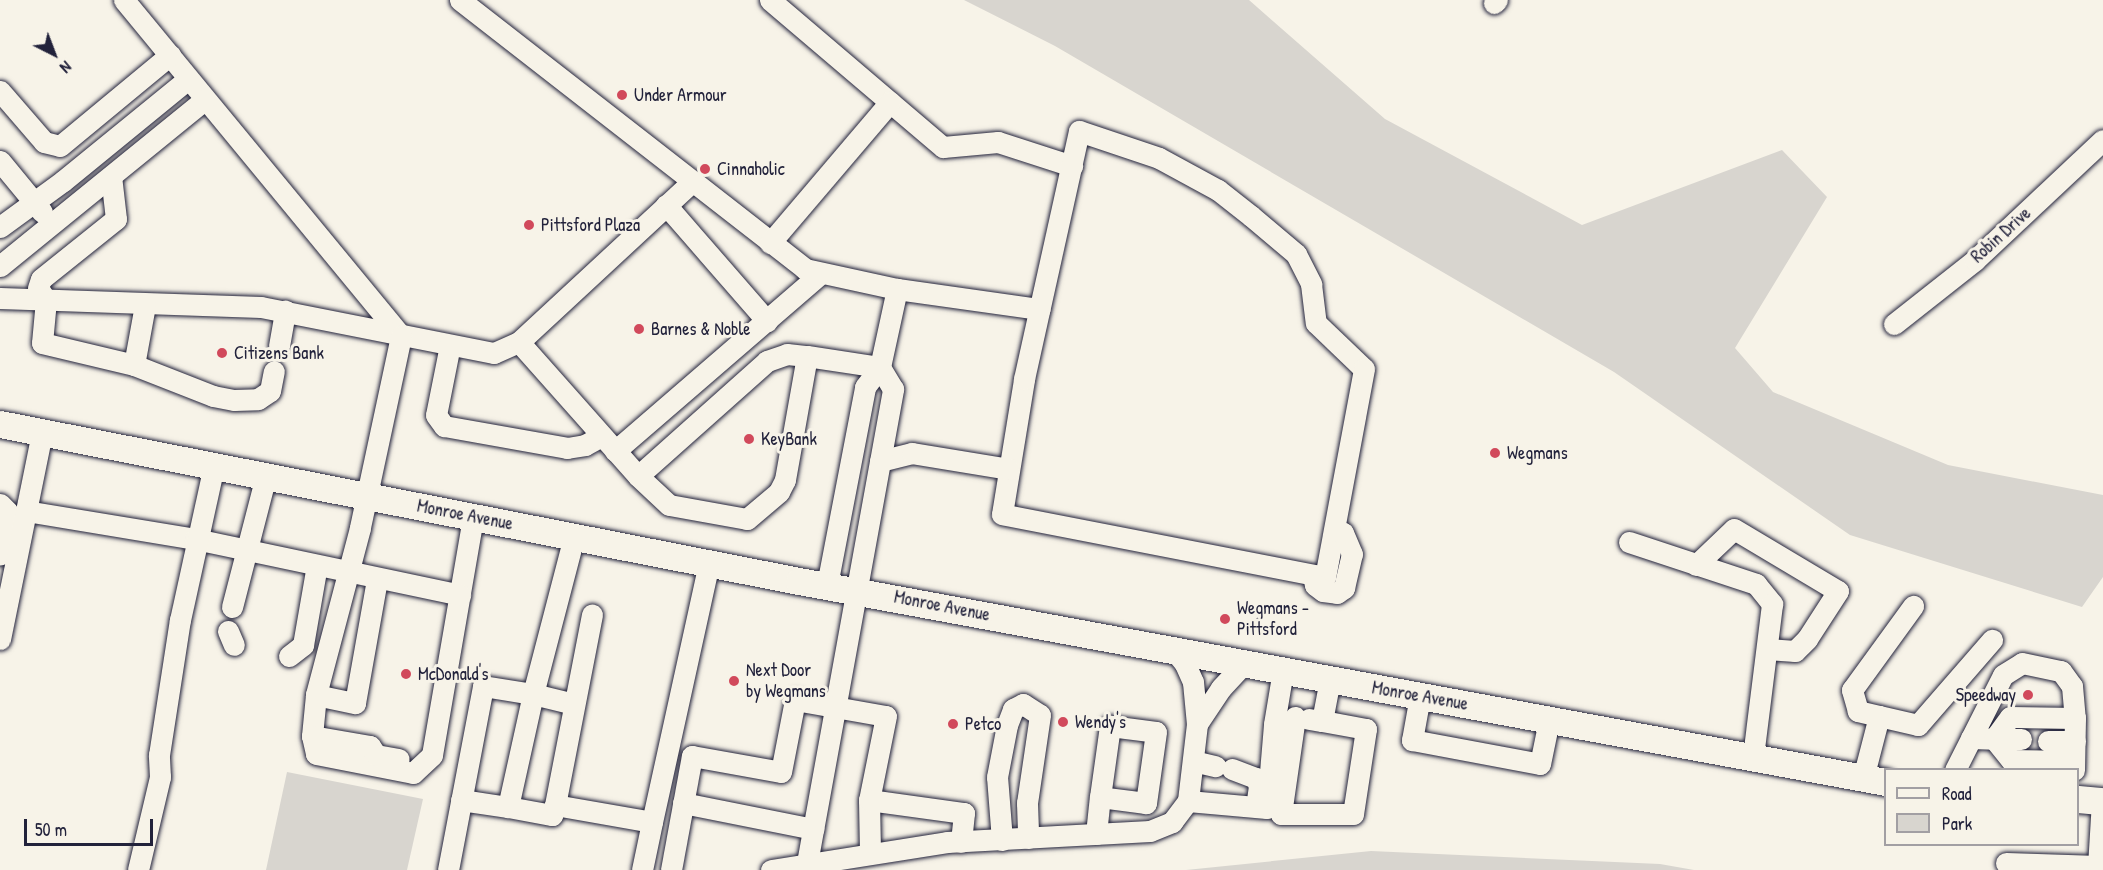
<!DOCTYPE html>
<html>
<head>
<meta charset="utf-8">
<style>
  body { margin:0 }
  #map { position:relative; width:2103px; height:870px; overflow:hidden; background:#f7f3e8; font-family:"Patrick Hand",sans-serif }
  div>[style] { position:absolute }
  .green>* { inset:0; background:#d8d5cf }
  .roads { filter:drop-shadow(0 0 2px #22223b) drop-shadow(0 0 2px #22223b) }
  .minor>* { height:21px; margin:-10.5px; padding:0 10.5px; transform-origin:10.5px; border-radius:10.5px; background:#f7f3e8 }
  .major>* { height:27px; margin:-13.5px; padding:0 13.5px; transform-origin:13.5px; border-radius:13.5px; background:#f7f3e8 }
  .dots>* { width:16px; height:16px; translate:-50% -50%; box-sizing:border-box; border:3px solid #f7f3e8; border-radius:50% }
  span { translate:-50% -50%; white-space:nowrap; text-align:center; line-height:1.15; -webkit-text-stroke:6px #f7f3e8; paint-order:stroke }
  .poi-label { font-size:18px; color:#22223b }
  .left { translate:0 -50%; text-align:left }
  .right { translate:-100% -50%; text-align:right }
  .street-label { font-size:18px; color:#22223b }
  .legend { position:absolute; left:1884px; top:768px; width:195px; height:78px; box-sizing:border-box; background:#f7f3e8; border:2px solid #a29fa3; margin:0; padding:8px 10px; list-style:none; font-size:18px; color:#22223b }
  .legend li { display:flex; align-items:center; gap:12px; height:30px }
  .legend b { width:30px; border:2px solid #a29fa3 }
  .north { position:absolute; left:24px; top:24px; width:60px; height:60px; -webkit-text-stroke:4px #f7f3e8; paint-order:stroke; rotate:138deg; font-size:16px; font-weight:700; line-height:24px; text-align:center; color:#22223b }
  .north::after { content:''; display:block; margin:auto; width:21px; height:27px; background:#22223b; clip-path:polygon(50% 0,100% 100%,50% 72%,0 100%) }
  .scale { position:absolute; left:24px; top:819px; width:129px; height:27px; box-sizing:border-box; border:3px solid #22223b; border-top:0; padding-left:8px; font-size:18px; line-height:21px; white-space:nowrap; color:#22223b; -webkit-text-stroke:4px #f7f3e8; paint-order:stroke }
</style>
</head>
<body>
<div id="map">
  <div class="green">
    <i style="clip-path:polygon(964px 0,1249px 0,1385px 119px,1582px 225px,1782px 150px,1827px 197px,1735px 348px,1773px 392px,1948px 465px,2103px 495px,2103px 577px,2082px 607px,1850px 535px,1614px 372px,1055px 46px)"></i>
    <i style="clip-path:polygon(287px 772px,423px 799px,407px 870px,266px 870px)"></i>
    <i style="clip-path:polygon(1371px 851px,1660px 864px,1694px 870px,1186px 870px)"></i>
  </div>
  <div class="roads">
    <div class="minor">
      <i style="left:124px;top:0;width:435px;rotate:50.5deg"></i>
      <i style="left:460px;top:0;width:437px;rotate:37.9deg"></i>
      <i style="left:805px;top:269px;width:94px;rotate:12.3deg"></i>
      <i style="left:897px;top:289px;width:144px;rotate:8deg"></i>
      <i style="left:770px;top:0;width:227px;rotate:40.4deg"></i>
      <i style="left:943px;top:147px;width:55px;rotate:-5.2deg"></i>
      <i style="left:998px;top:142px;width:78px;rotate:18deg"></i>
      <i style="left:1494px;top:3px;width:4px;rotate:-45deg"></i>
      <i style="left:0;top:91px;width:67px;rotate:49.2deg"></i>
      <i style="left:44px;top:142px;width:16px;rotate:14deg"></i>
      <i style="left:60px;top:146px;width:143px;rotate:-39.6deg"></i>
      <i style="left:1079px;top:131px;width:84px;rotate:18.6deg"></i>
      <i style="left:1159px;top:158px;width:67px;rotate:28.5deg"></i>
      <i style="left:1218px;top:190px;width:42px;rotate:38.2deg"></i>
      <i style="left:1251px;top:216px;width:59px;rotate:40.2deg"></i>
      <i style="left:1296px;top:254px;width:34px;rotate:63deg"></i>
      <i style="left:1311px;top:284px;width:39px;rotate:83deg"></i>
      <i style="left:1316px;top:323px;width:66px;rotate:43.8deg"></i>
      <i style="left:1364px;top:369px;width:212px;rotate:100.6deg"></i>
      <i style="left:1325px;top:577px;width:329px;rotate:-169deg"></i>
      <i style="left:1002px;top:514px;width:137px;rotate:-80.7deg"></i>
      <i style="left:1024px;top:379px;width:254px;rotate:-77.5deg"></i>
      <i style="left:0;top:161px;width:66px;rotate:50.5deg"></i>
      <i style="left:666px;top:205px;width:154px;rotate:49deg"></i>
      <i style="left:0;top:227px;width:78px;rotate:-36.1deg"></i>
      <i style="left:63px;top:181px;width:160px;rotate:-39.2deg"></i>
      <i style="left:770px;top:243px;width:185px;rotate:-49.6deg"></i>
      <i style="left:0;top:266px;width:263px;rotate:-39.1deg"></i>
      <i style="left:0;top:298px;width:261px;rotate:2deg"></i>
      <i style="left:261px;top:307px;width:237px;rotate:11.2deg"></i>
      <i style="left:494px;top:353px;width:27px;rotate:-24deg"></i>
      <i style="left:519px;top:342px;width:236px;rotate:-42.8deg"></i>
      <i style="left:46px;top:300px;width:43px;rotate:95.3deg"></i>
      <i style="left:42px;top:343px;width:95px;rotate:13.4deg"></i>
      <i style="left:134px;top:365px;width:61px;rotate:-79.6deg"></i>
      <i style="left:46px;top:300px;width:14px;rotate:-124deg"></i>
      <i style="left:38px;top:288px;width:9px;rotate:-72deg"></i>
      <i style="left:41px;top:279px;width:96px;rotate:-38.7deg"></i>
      <i style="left:116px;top:219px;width:43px;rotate:-96.6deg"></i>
      <i style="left:1894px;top:324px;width:103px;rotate:-38.3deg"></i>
      <i style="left:1975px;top:260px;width:175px;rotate:-43.2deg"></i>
      <i style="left:401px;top:336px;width:196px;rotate:102.1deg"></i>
      <i style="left:360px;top:528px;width:173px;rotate:104.8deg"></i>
      <i style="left:316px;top:695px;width:41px;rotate:95.6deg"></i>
      <i style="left:312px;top:736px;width:18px;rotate:77deg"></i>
      <i style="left:316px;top:754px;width:99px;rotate:11.1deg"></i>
      <i style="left:413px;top:773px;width:26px;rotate:-43deg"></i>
      <i style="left:432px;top:755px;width:242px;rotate:-80.2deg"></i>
      <i style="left:519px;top:342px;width:179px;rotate:48.4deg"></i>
      <i style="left:450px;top:345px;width:71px;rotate:101.3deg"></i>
      <i style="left:436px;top:415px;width:14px;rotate:54deg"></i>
      <i style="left:444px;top:426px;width:125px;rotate:10.1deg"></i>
      <i style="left:567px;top:448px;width:18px;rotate:-9deg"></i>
      <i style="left:585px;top:445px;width:18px;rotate:-29deg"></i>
      <i style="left:279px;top:346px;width:36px;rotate:-80deg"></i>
      <i style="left:807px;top:356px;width:126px;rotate:100.1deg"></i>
      <i style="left:785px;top:480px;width:13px;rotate:117deg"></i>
      <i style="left:779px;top:492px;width:42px;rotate:139.8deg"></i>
      <i style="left:747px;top:519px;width:79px;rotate:-169.8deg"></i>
      <i style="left:669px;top:505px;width:42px;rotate:-136.9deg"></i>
      <i style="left:638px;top:476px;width:173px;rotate:-41.7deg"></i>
      <i style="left:767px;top:361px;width:21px;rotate:-19deg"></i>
      <i style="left:787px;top:354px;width:20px;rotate:6deg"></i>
      <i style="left:807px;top:356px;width:74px;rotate:8.6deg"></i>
      <i style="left:134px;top:365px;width:85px;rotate:21.4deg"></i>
      <i style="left:213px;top:396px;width:21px;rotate:11deg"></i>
      <i style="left:234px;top:400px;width:24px;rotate:-2deg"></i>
      <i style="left:258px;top:399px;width:14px;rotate:-34deg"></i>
      <i style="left:270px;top:391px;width:20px;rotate:-79deg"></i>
      <i style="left:615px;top:451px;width:272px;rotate:-40.8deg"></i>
      <i style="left:880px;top:461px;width:33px;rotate:-14deg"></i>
      <i style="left:912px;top:453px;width:98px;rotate:9.4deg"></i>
      <i style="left:0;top:504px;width:10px;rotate:45deg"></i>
      <i style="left:7px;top:511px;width:44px;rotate:99.2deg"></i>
      <i style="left:26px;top:511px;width:171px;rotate:9.4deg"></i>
      <i style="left:195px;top:539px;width:271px;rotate:11.9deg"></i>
      <i style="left:1629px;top:542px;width:134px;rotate:18.3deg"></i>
      <i style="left:1756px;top:584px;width:26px;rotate:51deg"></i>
      <i style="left:1772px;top:604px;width:154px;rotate:97.1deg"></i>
      <i style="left:1696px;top:565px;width:52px;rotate:-43.5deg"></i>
      <i style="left:1734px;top:529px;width:121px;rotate:30.8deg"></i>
      <i style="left:1838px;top:591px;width:57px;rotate:122.9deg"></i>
      <i style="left:1807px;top:639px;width:17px;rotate:135deg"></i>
      <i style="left:1795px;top:651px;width:28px;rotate:-176deg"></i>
      <i style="left:1313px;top:575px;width:10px;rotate:79deg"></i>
      <i style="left:1315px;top:585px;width:10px;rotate:37deg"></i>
      <i style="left:1323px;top:591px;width:14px;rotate:8deg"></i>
      <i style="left:1337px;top:593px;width:9px;rotate:-36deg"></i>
      <i style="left:1344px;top:588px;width:35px;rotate:-77deg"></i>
      <i style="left:1352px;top:554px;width:23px;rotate:-113deg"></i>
      <i style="left:1343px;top:533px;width:9px;rotate:-162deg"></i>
      <i style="left:827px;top:585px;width:202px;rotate:-79.1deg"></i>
      <i style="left:865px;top:387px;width:25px;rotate:-53deg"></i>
      <i style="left:880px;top:367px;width:80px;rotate:-77.7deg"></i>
      <i style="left:232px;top:607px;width:135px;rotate:-75.5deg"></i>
      <i style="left:228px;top:631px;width:15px;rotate:67deg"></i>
      <i style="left:0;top:639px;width:211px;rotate:-78.5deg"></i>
      <i style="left:1173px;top:649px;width:19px;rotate:51deg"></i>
      <i style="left:1185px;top:664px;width:20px;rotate:66deg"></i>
      <i style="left:1193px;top:682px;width:42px;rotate:84.6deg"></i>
      <i style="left:1197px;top:724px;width:43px;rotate:-56.3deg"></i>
      <i style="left:1221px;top:688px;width:34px;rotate:-47deg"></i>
      <i style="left:289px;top:656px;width:18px;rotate:-38deg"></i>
      <i style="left:303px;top:645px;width:81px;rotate:-80.1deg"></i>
      <i style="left:316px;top:695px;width:40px;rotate:12deg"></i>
      <i style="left:355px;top:703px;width:126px;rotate:-79.9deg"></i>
      <i style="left:1420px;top:696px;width:45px;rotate:100.3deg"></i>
      <i style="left:1412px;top:740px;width:130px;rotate:10.6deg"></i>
      <i style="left:1540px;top:764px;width:45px;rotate:-78.4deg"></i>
      <i style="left:574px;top:704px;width:42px;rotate:-166.3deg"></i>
      <i style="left:533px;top:694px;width:116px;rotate:102.5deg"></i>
      <i style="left:508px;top:807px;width:45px;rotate:10.3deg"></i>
      <i style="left:552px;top:815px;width:10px;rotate:-73deg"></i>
      <i style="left:555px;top:805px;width:194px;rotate:-79deg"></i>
      <i style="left:1879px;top:716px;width:22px;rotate:-167deg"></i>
      <i style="left:1858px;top:711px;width:22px;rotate:-106deg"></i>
      <i style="left:1852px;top:690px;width:104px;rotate:-54deg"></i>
      <i style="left:1295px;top:717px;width:98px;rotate:98.2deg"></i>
      <i style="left:1281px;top:814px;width:72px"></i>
      <i style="left:1353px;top:814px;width:86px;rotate:-81.3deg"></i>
      <i style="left:1366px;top:729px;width:45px;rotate:-169.7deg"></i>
      <i style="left:1309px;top:719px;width:13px;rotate:9deg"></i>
      <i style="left:1322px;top:721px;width:43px;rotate:-79.2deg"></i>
      <i style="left:1197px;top:724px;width:78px;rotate:96.7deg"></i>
      <i style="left:1188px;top:801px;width:79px;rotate:5.1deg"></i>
      <i style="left:1267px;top:808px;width:84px;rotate:-85.2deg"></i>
      <i style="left:1274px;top:724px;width:55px;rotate:-80.5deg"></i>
      <i style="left:312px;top:736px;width:59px;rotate:9.8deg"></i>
      <i style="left:370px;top:746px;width:11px;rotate:56deg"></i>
      <i style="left:376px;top:755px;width:23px;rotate:10deg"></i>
      <i style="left:1971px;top:738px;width:23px;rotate:2deg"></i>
      <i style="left:1994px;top:739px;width:27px;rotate:-54deg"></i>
      <i style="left:2010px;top:717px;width:65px;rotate:0.9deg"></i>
      <i style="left:2075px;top:718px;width:52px;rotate:91.1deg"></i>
      <i style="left:2021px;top:739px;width:27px;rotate:180deg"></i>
      <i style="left:1994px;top:739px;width:27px;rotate:51deg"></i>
      <i style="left:2011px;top:760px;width:63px;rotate:0.9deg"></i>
      <i style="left:2048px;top:741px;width:27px"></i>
      <i style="left:1193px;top:761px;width:23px;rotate:13deg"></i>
      <i style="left:1232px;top:769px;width:26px;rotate:21deg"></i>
      <i style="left:1256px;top:778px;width:9px;rotate:69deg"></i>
      <i style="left:1259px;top:786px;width:21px;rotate:98deg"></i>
      <i style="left:1955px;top:770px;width:106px;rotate:-63.2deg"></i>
      <i style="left:2003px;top:675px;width:22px;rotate:-32deg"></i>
      <i style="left:2022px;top:663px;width:40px;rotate:12deg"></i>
      <i style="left:2061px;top:671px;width:19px;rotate:54deg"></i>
      <i style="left:2072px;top:686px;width:32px;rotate:85deg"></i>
      <i style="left:1863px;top:778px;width:64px;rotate:-75.5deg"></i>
      <i style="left:1879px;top:716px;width:40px;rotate:13deg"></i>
      <i style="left:1918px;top:725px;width:113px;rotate:-49deg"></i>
      <i style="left:461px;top:800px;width:48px;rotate:8.5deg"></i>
      <i style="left:869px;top:800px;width:52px;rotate:88.9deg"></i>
      <i style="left:2102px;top:801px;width:65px;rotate:93.5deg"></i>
      <i style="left:2098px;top:866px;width:5px;rotate:22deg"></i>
      <i style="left:683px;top:803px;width:133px;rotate:11.3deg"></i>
      <i style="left:555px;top:805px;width:98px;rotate:9.9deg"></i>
      <i style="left:652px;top:822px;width:265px;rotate:-77.6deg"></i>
      <i style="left:1096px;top:834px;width:37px;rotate:-84deg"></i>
      <i style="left:1100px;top:797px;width:72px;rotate:-82deg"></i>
      <i style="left:1110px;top:726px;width:46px;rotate:7.4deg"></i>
      <i style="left:1156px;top:732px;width:72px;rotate:98deg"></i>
      <i style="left:1146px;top:803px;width:46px;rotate:-172.6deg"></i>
      <i style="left:1002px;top:840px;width:63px;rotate:-94.5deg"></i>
      <i style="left:997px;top:777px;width:53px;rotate:-79.1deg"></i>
      <i style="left:1007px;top:725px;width:17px;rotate:-69deg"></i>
      <i style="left:1013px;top:709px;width:11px;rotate:-27deg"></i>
      <i style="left:1023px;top:704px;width:20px;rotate:33deg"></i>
      <i style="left:1040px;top:715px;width:89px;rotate:98.4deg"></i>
      <i style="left:1027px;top:803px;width:35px;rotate:88deg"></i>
      <i style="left:807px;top:863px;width:482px;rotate:-79.7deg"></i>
      <i style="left:893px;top:389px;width:26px;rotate:-121deg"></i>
      <i style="left:2006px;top:863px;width:92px;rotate:1.9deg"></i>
      <i style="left:138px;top:870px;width:96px;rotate:-76.7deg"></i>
      <i style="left:160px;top:777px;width:22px;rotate:-93deg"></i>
      <i style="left:159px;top:755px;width:137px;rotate:-81.2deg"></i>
      <i style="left:180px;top:620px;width:158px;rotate:-77.6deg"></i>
      <i style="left:448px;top:870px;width:187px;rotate:-79.2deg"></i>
      <i style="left:483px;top:686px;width:51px;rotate:9.1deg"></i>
      <i style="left:533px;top:694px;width:162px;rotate:-75.4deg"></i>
      <i style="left:642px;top:870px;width:49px;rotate:-78.2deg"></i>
      <i style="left:671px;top:870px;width:116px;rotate:-79.6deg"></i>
      <i style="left:692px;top:756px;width:90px;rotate:10.2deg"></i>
      <i style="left:781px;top:772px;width:73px;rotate:-79deg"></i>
      <i style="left:795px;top:700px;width:92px;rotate:10deg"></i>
      <i style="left:886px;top:716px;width:86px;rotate:101.4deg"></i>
      <i style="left:869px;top:800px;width:96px;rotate:7.8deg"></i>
      <i style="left:964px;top:813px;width:29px;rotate:96deg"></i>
      <i style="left:771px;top:870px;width:178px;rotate:-9deg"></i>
      <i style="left:947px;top:842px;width:203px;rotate:-3.1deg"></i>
      <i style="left:1150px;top:831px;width:24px;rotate:-22deg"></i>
      <i style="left:1172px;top:822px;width:26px;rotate:-53deg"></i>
    </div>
    <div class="major">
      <i style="left:0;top:424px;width:814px;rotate:11.12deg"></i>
      <i style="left:799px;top:581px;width:1105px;rotate:10.48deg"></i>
      <i style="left:2078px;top:799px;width:25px;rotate:5deg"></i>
    </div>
  </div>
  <div class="dots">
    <i style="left:622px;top:95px;background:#d1495b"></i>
    <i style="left:705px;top:169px;background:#d1495b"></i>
    <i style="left:529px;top:225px;background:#d1495b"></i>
    <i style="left:639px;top:329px;background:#d1495b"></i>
    <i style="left:222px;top:353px;background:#d1495b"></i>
    <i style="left:749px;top:439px;background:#d1495b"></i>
    <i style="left:1495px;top:453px;background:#d1495b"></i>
    <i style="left:1225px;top:619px;background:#d1495b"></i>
    <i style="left:406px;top:674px;background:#d1495b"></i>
    <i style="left:734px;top:681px;background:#d1495b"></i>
    <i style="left:2028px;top:695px;background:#d1495b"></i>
    <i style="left:1063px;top:722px;background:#d1495b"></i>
    <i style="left:953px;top:724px;background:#d1495b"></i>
  </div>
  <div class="poi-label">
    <span class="left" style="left:634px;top:95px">Under Armour</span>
    <span class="left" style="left:717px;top:169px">Cinnaholic</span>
    <span class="left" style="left:541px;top:225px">Pittsford Plaza</span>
    <span class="left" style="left:651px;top:329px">Barnes &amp; Noble</span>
    <span class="left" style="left:234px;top:353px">Citizens Bank</span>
    <span class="left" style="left:761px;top:439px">KeyBank</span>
    <span class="left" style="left:1507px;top:453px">Wegmans</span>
    <span class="left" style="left:1237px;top:619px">Wegmans -<br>Pittsford</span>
    <span class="left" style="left:746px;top:681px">Next Door<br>by Wegmans</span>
    <span class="left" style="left:418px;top:674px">McDonald's</span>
    <span class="right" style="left:2016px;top:695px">Speedway</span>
    <span class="left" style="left:1075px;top:722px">Wendy's</span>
    <span class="left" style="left:965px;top:724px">Petco</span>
  </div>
  <div class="street-label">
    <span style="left:2001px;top:235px;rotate:-42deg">Robin Drive</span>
    <span style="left:465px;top:515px;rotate:11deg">Monroe Avenue</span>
    <span style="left:942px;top:606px;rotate:11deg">Monroe Avenue</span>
    <span style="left:1420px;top:696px;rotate:10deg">Monroe Avenue</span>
  </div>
  <ul class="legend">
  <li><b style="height:8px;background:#f7f3e8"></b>Road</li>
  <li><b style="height:16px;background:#d8d5cf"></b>Park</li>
  </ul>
  <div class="north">N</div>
  <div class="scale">50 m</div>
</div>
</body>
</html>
